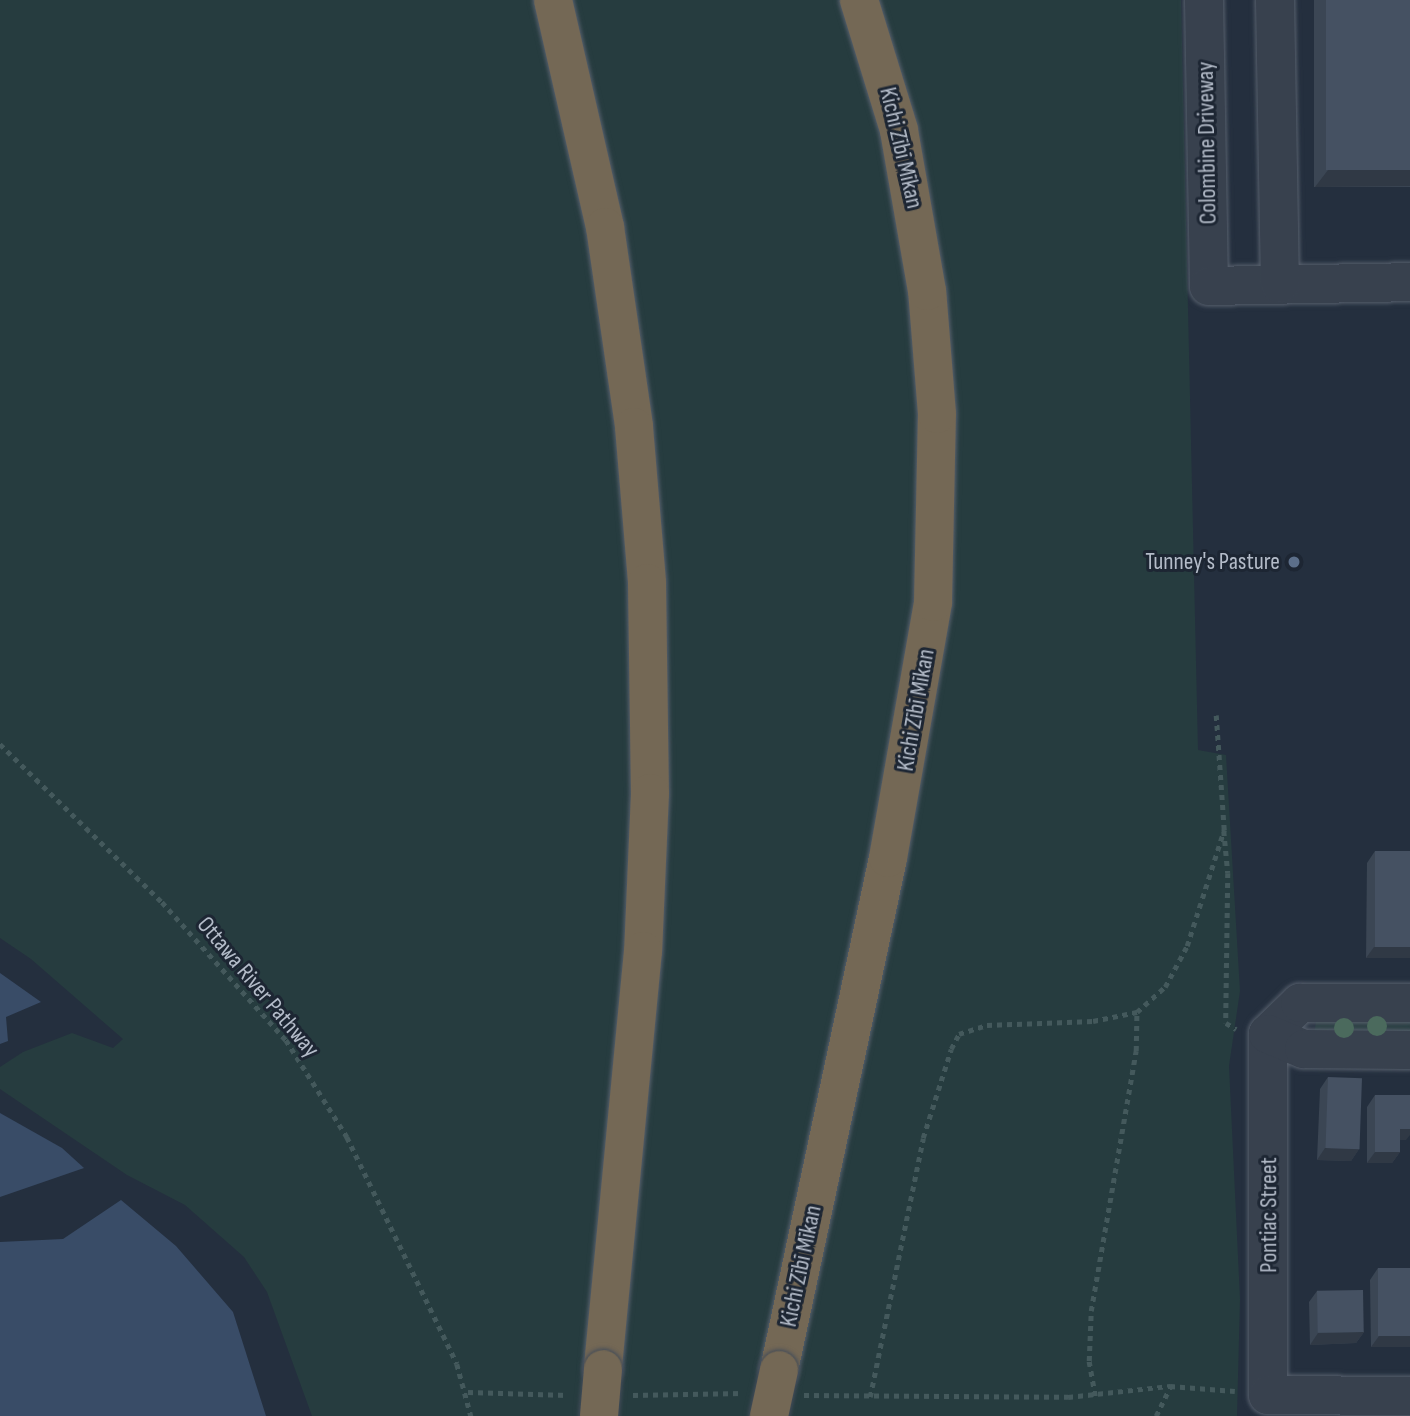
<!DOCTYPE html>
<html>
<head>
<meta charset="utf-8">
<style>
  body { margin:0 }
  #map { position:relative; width:1410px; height:1416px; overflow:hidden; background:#242f3e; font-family:"Sofia Sans Condensed",sans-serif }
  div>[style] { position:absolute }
  .green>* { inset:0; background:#263c3f }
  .water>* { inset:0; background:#394c67 }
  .path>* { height:4.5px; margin-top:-2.25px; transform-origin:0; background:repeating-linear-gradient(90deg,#44595c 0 5px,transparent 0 10px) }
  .roads { filter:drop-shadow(0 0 2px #565f6c) drop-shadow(0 0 2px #565f6c) }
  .minor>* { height:38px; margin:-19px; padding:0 19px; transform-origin:19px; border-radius:19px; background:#38414e }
  .highway>* { height:38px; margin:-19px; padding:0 19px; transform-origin:19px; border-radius:19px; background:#746855 }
  .bridges { filter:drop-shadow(0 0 2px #434c59) drop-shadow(0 0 2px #434c59) }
  .highway-bridge>* { height:38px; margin:-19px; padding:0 19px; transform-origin:19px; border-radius:19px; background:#746855 }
  .trees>* { width:20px; height:20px; margin:-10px; border-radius:50%; background:#4b6a5d }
  .wall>* { inset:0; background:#3b4654; transform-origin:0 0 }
  .shaded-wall>* { inset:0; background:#303945 }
  .building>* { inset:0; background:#455162; transform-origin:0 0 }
  .dots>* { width:19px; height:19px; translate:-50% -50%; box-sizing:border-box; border:4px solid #1d2633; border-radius:50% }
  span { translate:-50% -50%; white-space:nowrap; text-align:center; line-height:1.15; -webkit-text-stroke:6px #1d2633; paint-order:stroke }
  .street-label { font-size:24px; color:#b4bcc9 }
  .poi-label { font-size:24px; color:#b4bcc9 }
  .right { translate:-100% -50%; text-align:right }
</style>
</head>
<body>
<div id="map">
  <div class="green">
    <i style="clip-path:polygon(0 0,1181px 0,1198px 750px,1226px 755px,1240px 991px,1229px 1066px,1240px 1299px,1237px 1416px,312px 1416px,267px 1292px,244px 1257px,185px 1205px,127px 1175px,0 1089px,0 1067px,23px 1052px,72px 1033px,113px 1048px,123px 1039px,31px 959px,0 938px)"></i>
    <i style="clip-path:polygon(1410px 1013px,1410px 1040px,1314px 1035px,1316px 1022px)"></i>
  </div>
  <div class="water">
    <i style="clip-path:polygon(0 973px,41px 1002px,6px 1017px,8px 1041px,0 1044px)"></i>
    <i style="clip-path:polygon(0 1113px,62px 1148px,84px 1168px,0 1197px)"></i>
    <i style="clip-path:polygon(121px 1200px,176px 1246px,233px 1312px,266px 1416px,0 1416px,0 1242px,63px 1239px)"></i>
  </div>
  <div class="path">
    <i style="left:0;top:744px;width:226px;rotate:44.3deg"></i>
    <i style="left:162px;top:902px;width:186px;rotate:48.1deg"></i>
    <i style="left:286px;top:1040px;width:115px;rotate:57.8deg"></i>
    <i style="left:347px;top:1137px;width:252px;rotate:64.1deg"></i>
    <i style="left:457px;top:1364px;width:54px;rotate:74.9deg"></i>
    <i style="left:1224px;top:831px;width:42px;rotate:84.6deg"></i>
    <i style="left:1228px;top:873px;width:150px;rotate:90.8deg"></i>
    <i style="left:1226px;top:1023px;width:12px;rotate:31deg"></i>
    <i style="left:468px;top:1392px;width:100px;rotate:1.7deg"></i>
    <i style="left:633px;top:1395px;width:110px;rotate:-1deg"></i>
    <i style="left:804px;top:1395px;width:264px;rotate:0.4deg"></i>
    <i style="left:1068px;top:1397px;width:103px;rotate:-6.2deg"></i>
    <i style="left:1170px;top:1386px;width:65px;rotate:4.4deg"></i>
    <i style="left:1095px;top:1396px;width:36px;rotate:-100deg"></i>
    <i style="left:1089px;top:1361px;width:50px;rotate:-87.7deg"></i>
    <i style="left:1091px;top:1311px;width:264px;rotate:-80.2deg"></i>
    <i style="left:1136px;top:1051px;width:39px;rotate:-89deg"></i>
    <i style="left:870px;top:1397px;width:264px;rotate:-78.4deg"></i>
    <i style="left:923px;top:1138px;width:93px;rotate:-72.5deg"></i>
    <i style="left:951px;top:1049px;width:17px;rotate:-62deg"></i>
    <i style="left:959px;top:1034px;width:29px;rotate:-18deg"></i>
    <i style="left:987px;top:1025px;width:106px;rotate:-2.2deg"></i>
    <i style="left:1093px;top:1021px;width:45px;rotate:-11.6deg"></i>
    <i style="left:1137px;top:1012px;width:38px;rotate:-42deg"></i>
    <i style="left:1165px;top:987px;width:47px;rotate:-61.8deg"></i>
    <i style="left:1187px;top:946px;width:122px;rotate:-72.3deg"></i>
    <i style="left:1224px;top:830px;width:115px;rotate:-94deg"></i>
    <i style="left:1156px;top:1416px;width:32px;rotate:-64deg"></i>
  </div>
  <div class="roads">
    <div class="minor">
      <i style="left:1204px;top:0;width:286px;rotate:89deg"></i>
      <i style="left:1209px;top:286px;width:201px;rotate:-1.1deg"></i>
      <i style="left:1275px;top:0;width:284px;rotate:89deg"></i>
      <i style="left:1268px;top:1034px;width:361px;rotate:90deg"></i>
      <i style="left:1268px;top:1395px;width:142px;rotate:0.4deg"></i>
      <i style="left:1268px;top:1034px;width:45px;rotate:-44.1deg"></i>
      <i style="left:1300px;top:1003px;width:110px"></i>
      <i style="left:1268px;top:1034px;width:39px;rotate:23deg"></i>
      <i style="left:1304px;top:1049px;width:106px;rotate:0.5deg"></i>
    </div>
    <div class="highway">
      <i style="left:553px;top:0;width:233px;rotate:77.1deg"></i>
      <i style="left:605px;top:227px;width:202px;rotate:81.7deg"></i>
      <i style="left:634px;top:427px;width:157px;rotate:85.2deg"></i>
      <i style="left:647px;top:583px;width:210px;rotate:89.2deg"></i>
      <i style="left:650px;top:793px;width:158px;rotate:92.5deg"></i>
      <i style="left:643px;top:951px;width:420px;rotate:95.5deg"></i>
      <i style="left:779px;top:1370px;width:523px;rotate:-77.98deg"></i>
      <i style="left:888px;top:858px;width:260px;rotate:-80deg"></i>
      <i style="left:933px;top:602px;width:188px;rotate:-88.8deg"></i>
      <i style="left:937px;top:414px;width:123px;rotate:-94.6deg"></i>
      <i style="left:927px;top:291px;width:163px;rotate:-99.9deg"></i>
      <i style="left:899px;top:130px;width:136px;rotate:-107.1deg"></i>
    </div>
  </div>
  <div class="bridges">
    <div class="highway-bridge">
      <i style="left:599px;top:1416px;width:47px;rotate:-85.1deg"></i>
      <i style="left:769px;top:1416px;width:47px;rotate:-77.7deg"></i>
    </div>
  </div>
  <div class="trees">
    <i style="left:1377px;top:1026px"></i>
    <i style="left:1344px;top:1028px"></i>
  </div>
  <div class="wall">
    <i style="left:1314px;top:0;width:96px;height:187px"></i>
    <i style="clip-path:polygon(1375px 851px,1410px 958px,1366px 958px,1367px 863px)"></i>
    <i style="clip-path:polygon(1328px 1077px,1359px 1149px,1351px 1161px,1317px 1160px,1320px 1089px)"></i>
    <i style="clip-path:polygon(1375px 1095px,1406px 1140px,1400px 1140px,1400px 1152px,1392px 1163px,1367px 1163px,1367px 1107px)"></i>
    <i style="clip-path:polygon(1378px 1268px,1410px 1347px,1371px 1347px,1370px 1280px)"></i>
    <i style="clip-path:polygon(1317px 1291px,1364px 1332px,1356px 1343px,1310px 1345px,1309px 1302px)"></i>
  </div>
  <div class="shaded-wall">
    <i style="clip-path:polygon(1410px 169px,1410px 186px,1315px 187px,1328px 170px)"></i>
    <i style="clip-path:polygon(1374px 947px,1410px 947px,1410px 958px,1366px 958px)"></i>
    <i style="clip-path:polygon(1400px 1129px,1410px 1129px,1410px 1135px,1406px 1140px,1392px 1140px)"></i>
    <i style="clip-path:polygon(1325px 1148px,1359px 1149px,1351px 1161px,1317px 1160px)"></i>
    <i style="clip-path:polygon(1375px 1152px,1400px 1152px,1392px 1163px,1367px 1163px)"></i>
    <i style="clip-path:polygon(1364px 1332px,1356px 1343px,1310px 1345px,1318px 1333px)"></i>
    <i style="clip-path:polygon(1410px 1335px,1410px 1347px,1371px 1347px,1379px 1336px)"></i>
  </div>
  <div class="building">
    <i style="left:1326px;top:0;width:84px;height:170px"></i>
    <i style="left:1375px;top:851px;width:35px;height:96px"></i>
    <i style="left:1328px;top:1077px;width:34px;height:71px;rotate:2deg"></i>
    <i style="clip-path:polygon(1375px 1095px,1410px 1095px,1410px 1129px,1400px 1129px,1400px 1152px,1375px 1152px)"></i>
    <i style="left:1378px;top:1268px;width:32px;height:68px"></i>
    <i style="left:1363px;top:1290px;width:42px;height:46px;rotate:89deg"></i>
  </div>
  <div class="dots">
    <i style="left:1294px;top:562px;background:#5c6f8a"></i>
  </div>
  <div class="street-label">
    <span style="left:1207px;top:143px;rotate:-91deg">Colombine Driveway</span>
    <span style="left:901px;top:148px;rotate:77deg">Kichi Zībī Mīkan</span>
    <span style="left:916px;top:710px;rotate:-80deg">Kichi Zībī Mīkan</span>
    <span style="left:258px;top:987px;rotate:50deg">Ottawa River Pathway</span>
    <span style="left:1269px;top:1215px;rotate:-90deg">Pontiac Street</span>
    <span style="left:801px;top:1266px;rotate:-78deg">Kichi Zībī Mīkan</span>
  </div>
  <div class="poi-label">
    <span class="right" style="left:1280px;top:562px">Tunney's Pasture</span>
  </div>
</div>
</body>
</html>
